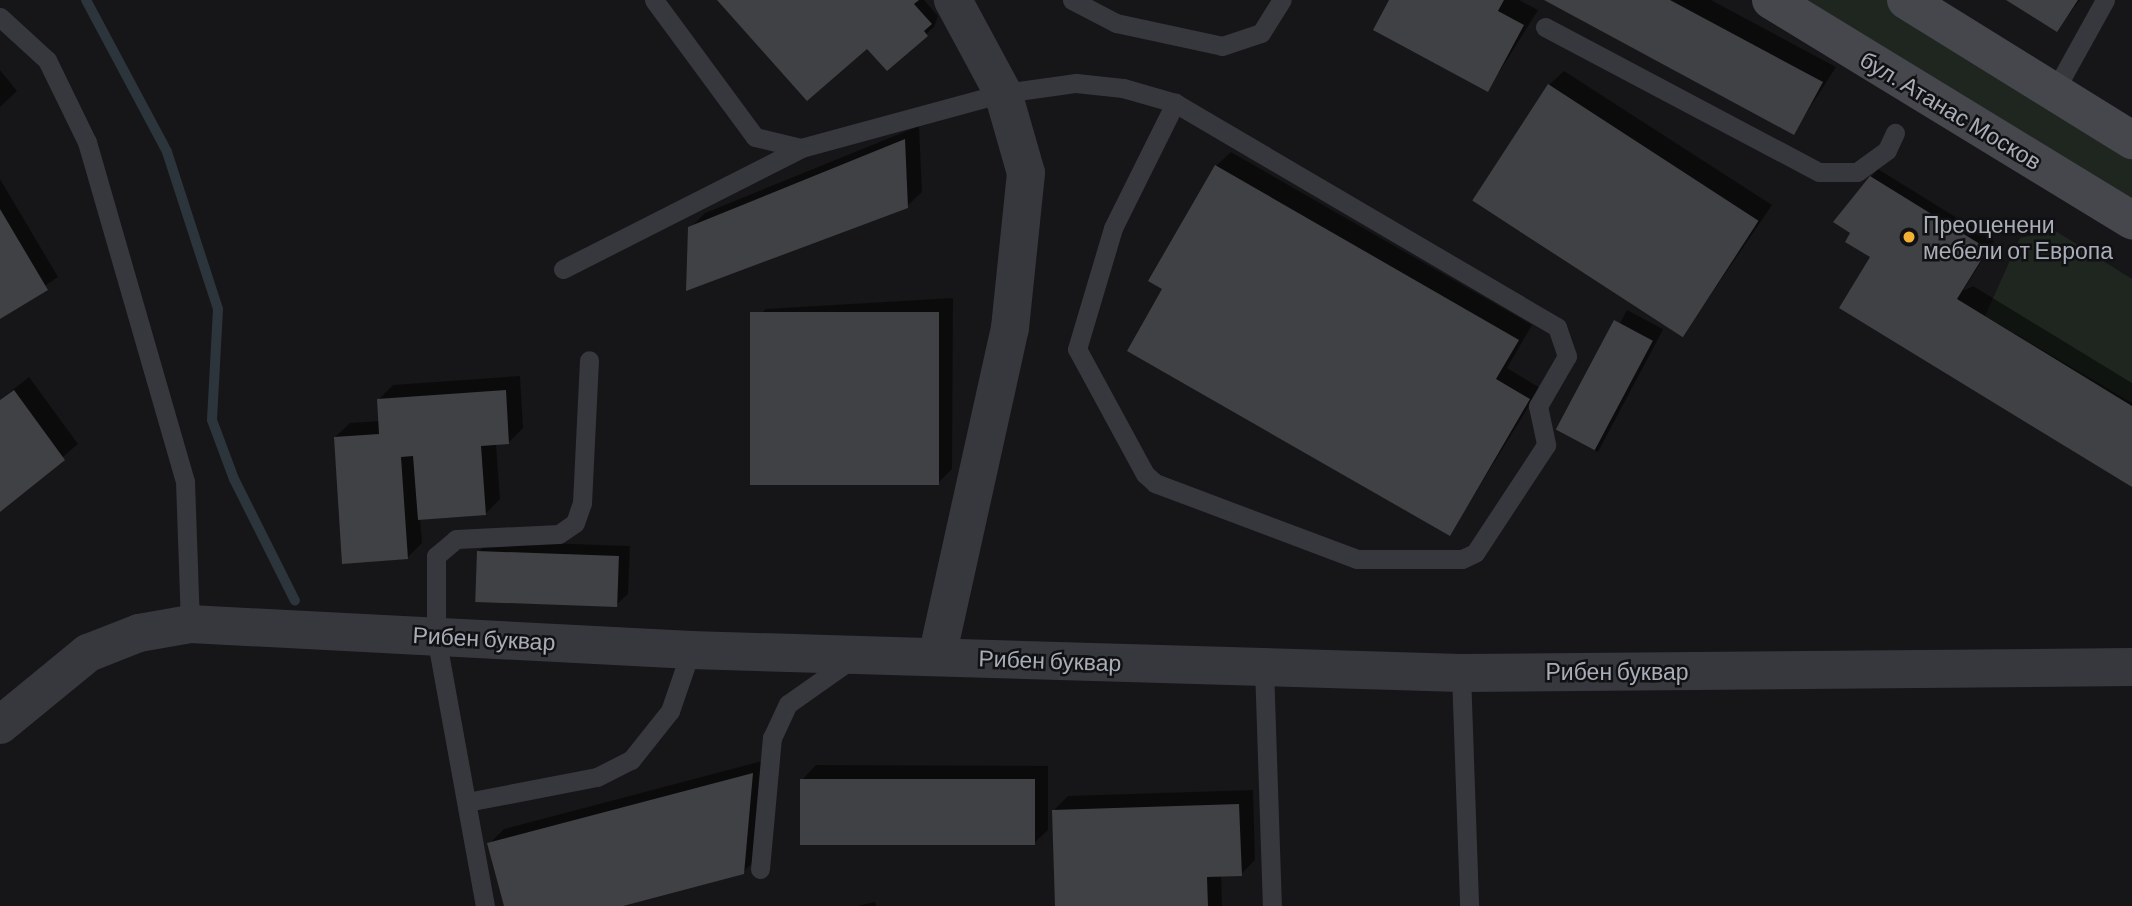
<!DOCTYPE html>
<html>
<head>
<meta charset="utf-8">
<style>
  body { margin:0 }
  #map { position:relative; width:2132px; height:906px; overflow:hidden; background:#161618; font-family:Barlow,sans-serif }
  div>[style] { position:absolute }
  .green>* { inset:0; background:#1e261f }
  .shadow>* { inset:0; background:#0007; transform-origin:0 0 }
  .stream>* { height:10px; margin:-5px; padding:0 5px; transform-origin:5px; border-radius:5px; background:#2c353c }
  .building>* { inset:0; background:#404145; transform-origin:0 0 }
  .lane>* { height:19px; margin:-9.5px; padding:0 9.5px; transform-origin:9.5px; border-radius:9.5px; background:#37383d }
  .street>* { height:38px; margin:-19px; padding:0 19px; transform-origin:19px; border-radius:19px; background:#37383d }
  .secondary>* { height:38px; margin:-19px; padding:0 19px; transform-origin:19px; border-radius:19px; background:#45474d }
  .dots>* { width:19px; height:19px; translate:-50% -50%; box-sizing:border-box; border:4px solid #111113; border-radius:50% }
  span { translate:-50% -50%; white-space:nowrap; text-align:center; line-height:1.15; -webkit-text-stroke:5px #111113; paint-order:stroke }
  .street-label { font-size:23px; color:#a8adb8 }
  .poi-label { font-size:23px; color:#a8adb8 }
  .left { translate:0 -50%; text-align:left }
</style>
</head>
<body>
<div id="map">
  <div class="green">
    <i style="clip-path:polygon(1777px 0,1906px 0,2132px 140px,2132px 220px)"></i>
    <i style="clip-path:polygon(2054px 230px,2132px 279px,2132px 403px,1985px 316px,2020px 238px)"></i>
  </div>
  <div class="shadow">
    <i style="clip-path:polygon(720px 0,924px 0,938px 16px,934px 27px,887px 69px,869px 49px)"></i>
    <i style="clip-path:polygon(1391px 0,1519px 0,1538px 10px,1488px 90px)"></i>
    <i style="clip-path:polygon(1548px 0,1711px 0,1836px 67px,1794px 132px)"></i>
    <i style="clip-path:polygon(2010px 0,2080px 0,2057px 30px)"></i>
    <i style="clip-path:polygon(0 70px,17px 91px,0 107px)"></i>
    <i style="clip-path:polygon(1564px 71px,1772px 205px,1684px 334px,1549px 85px)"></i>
    <i style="clip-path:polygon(919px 126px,922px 192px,907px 206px,690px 228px,705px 213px)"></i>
    <i style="clip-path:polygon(1231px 152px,1532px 325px,1507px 368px,1540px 388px,1450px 534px,1216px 166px)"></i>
    <i style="clip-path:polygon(1878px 169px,1994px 241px,1963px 291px,1973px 286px,2132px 383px,2132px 485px,1872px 259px,1871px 177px)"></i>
    <i style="clip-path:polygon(0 179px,58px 277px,0 316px)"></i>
    <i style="clip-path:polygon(953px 298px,952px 469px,938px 483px,751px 324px,766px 309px)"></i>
    <i style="left:1627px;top:310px;width:41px;height:139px;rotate:28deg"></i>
    <i style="clip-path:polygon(520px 376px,523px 428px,508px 443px,496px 444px,500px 499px,485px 514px,420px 518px,422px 543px,407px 558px,335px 437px,350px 423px,380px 421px,379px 399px,393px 385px)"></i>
    <i style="clip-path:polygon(29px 377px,78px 444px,0 510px,0 400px)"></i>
    <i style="clip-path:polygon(490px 541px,630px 546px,628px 594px,616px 605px,478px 552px)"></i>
    <i style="clip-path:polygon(766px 760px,758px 858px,743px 872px,616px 906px,506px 906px,489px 844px,504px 829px)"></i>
    <i style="clip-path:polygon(816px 765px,1048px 766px,1048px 830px,1033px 844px,802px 780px)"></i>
    <i style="clip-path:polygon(1253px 790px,1255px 860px,1241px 874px,1221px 875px,1222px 906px,1056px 906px,1054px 810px,1068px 796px)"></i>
    <i style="clip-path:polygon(875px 902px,876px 906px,857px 906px)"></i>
  </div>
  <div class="stream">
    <i style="left:86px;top:0;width:172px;rotate:61.9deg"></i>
    <i style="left:167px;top:152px;width:165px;rotate:72deg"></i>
    <i style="left:218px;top:309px;width:111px;rotate:93.1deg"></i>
    <i style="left:212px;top:420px;width:63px;rotate:69.6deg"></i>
    <i style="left:234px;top:479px;width:136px;rotate:63.4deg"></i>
  </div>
  <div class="building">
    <i style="clip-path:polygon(717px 0,919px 0,914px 4px,932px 24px,924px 31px,928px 36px,887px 71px,867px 49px,807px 101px)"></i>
    <i style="clip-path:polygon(1389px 0,1504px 0,1498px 11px,1524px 25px,1488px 92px,1373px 30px)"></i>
    <i style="clip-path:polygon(1544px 0,1670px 0,1823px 82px,1794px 135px)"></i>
    <i style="clip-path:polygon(2006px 0,2078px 0,2057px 32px)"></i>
    <i style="left:1548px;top:84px;width:251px;height:139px;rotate:33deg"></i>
    <i style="clip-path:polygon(905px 139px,908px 208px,686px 291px,688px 227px)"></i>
    <i style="clip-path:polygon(1215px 165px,1519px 340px,1496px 379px,1530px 399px,1450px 536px,1127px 351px,1162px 289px,1148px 281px)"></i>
    <i style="clip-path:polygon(1870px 176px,1988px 249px,1957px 299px,2132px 406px,2132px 487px,1839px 308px,1870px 257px,1845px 242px,1850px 233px,1833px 222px)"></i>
    <i style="clip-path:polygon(0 209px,48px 290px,0 319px)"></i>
    <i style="left:939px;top:312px;width:173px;height:189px;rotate:90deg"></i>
    <i style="left:1614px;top:320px;width:44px;height:124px;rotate:28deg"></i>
    <i style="clip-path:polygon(14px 390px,65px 460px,0 512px,0 400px)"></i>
    <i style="clip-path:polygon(506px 390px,509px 444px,481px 446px,486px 515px,418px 520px,413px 456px,401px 457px,408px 559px,342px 564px,334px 437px,379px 434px,377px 399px)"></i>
    <i style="left:477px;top:551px;width:142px;height:51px;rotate:2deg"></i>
    <i style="clip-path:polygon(753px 773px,744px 874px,623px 906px,504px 906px,487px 843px)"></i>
    <i style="left:800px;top:779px;width:235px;height:66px"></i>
    <i style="clip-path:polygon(1239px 804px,1242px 876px,1207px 877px,1208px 906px,1055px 906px,1052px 810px)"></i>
  </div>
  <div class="lane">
    <i style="left:654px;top:0;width:170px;rotate:53.6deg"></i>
    <i style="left:755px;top:137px;width:47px;rotate:13.4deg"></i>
    <i style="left:801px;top:148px;width:209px;rotate:-15.2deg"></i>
    <i style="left:1003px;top:93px;width:74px;rotate:-7.8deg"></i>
    <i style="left:1076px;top:83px;width:47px;rotate:6.1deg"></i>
    <i style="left:1123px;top:88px;width:54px;rotate:16.1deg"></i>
    <i style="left:1175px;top:103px;width:443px;rotate:30.4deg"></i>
    <i style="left:1557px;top:327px;width:31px;rotate:71deg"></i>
    <i style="left:1567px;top:356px;width:58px;rotate:120.1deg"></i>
    <i style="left:1538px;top:406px;width:40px;rotate:78deg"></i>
    <i style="left:1546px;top:445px;width:129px;rotate:123.3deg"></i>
    <i style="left:1475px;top:553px;width:14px;rotate:155deg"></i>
    <i style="left:1462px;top:559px;width:105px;rotate:180deg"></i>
    <i style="left:1357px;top:559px;width:216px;rotate:-159.4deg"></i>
    <i style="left:1155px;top:483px;width:13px;rotate:-138deg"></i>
    <i style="left:1145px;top:474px;width:142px;rotate:-118.5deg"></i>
    <i style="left:1077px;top:349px;width:126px;rotate:-73.4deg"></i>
    <i style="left:1113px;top:228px;width:140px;rotate:-63.6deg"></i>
    <i style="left:1072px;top:0;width:50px;rotate:27.6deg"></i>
    <i style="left:1116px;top:23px;width:108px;rotate:12.2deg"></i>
    <i style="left:1222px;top:46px;width:41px;rotate:-18.4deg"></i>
    <i style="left:1261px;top:33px;width:39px;rotate:-58deg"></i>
    <i style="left:0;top:17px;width:64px;rotate:42.5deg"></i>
    <i style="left:47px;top:60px;width:91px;rotate:64deg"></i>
    <i style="left:87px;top:142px;width:353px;rotate:73.9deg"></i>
    <i style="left:185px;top:481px;width:143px;rotate:88deg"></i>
    <i style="left:1545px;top:27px;width:310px;rotate:27.9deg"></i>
    <i style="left:1819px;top:172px;width:38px"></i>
    <i style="left:1857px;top:172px;width:37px;rotate:-36deg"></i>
    <i style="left:1887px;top:150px;width:19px;rotate:-65deg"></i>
    <i style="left:2054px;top:92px;width:105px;rotate:-61deg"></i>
    <i style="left:563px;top:269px;width:267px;rotate:-26.9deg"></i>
    <i style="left:1264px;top:667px;width:239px;rotate:88.1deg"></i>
    <i style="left:1461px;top:673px;width:233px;rotate:88deg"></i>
    <i style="left:467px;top:802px;width:132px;rotate:-10.9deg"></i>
    <i style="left:597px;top:777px;width:38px;rotate:-27deg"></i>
    <i style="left:631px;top:760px;width:63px;rotate:-51.5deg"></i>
    <i style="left:670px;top:711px;width:65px;rotate:-71deg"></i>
    <i style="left:760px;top:869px;width:132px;rotate:-84.8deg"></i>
    <i style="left:772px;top:738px;width:38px;rotate:-65deg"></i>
    <i style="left:788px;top:704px;width:75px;rotate:-35.2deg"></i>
    <i style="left:485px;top:906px;width:274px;rotate:-100.3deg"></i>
    <i style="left:436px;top:636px;width:80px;rotate:-90deg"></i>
    <i style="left:436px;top:556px;width:26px;rotate:-40deg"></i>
    <i style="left:456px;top:539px;width:103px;rotate:-2.8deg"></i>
    <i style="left:559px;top:534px;width:19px;rotate:-35deg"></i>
    <i style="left:575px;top:523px;width:21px;rotate:-71deg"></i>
    <i style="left:582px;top:503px;width:143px;rotate:-87.2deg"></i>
  </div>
  <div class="street">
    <i style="left:937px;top:657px;width:337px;rotate:-77.5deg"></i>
    <i style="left:1010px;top:328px;width:156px;rotate:-84.1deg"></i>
    <i style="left:1026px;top:173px;width:83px;rotate:-106deg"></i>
    <i style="left:1003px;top:93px;width:106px;rotate:-118.3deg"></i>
    <i style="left:0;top:725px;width:114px;rotate:-39.3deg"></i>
    <i style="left:88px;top:653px;width:55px;rotate:-21.4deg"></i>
    <i style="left:139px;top:633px;width:52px;rotate:-10deg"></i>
    <i style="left:190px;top:624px;width:502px;rotate:2.97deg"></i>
    <i style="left:691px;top:650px;width:770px;rotate:1.71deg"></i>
    <i style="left:1461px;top:673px;width:671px;rotate:-0.51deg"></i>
  </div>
  <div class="secondary">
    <i style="left:1771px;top:0;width:423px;rotate:31.4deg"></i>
    <i style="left:1906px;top:0;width:266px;rotate:31.8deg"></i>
  </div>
  <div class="dots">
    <i style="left:1909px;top:237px;background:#f2b134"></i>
  </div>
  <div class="street-label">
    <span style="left:1951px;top:110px;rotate:31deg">бул. Атанас Москов</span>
    <span style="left:484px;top:638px;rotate:3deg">Рибен буквар</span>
    <span style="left:1050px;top:660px;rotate:2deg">Рибен буквар</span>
    <span style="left:1617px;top:671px">Рибен буквар</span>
  </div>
  <div class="poi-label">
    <span class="left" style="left:1923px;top:237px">Преоценени<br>мебели от Европа</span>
  </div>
</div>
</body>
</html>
